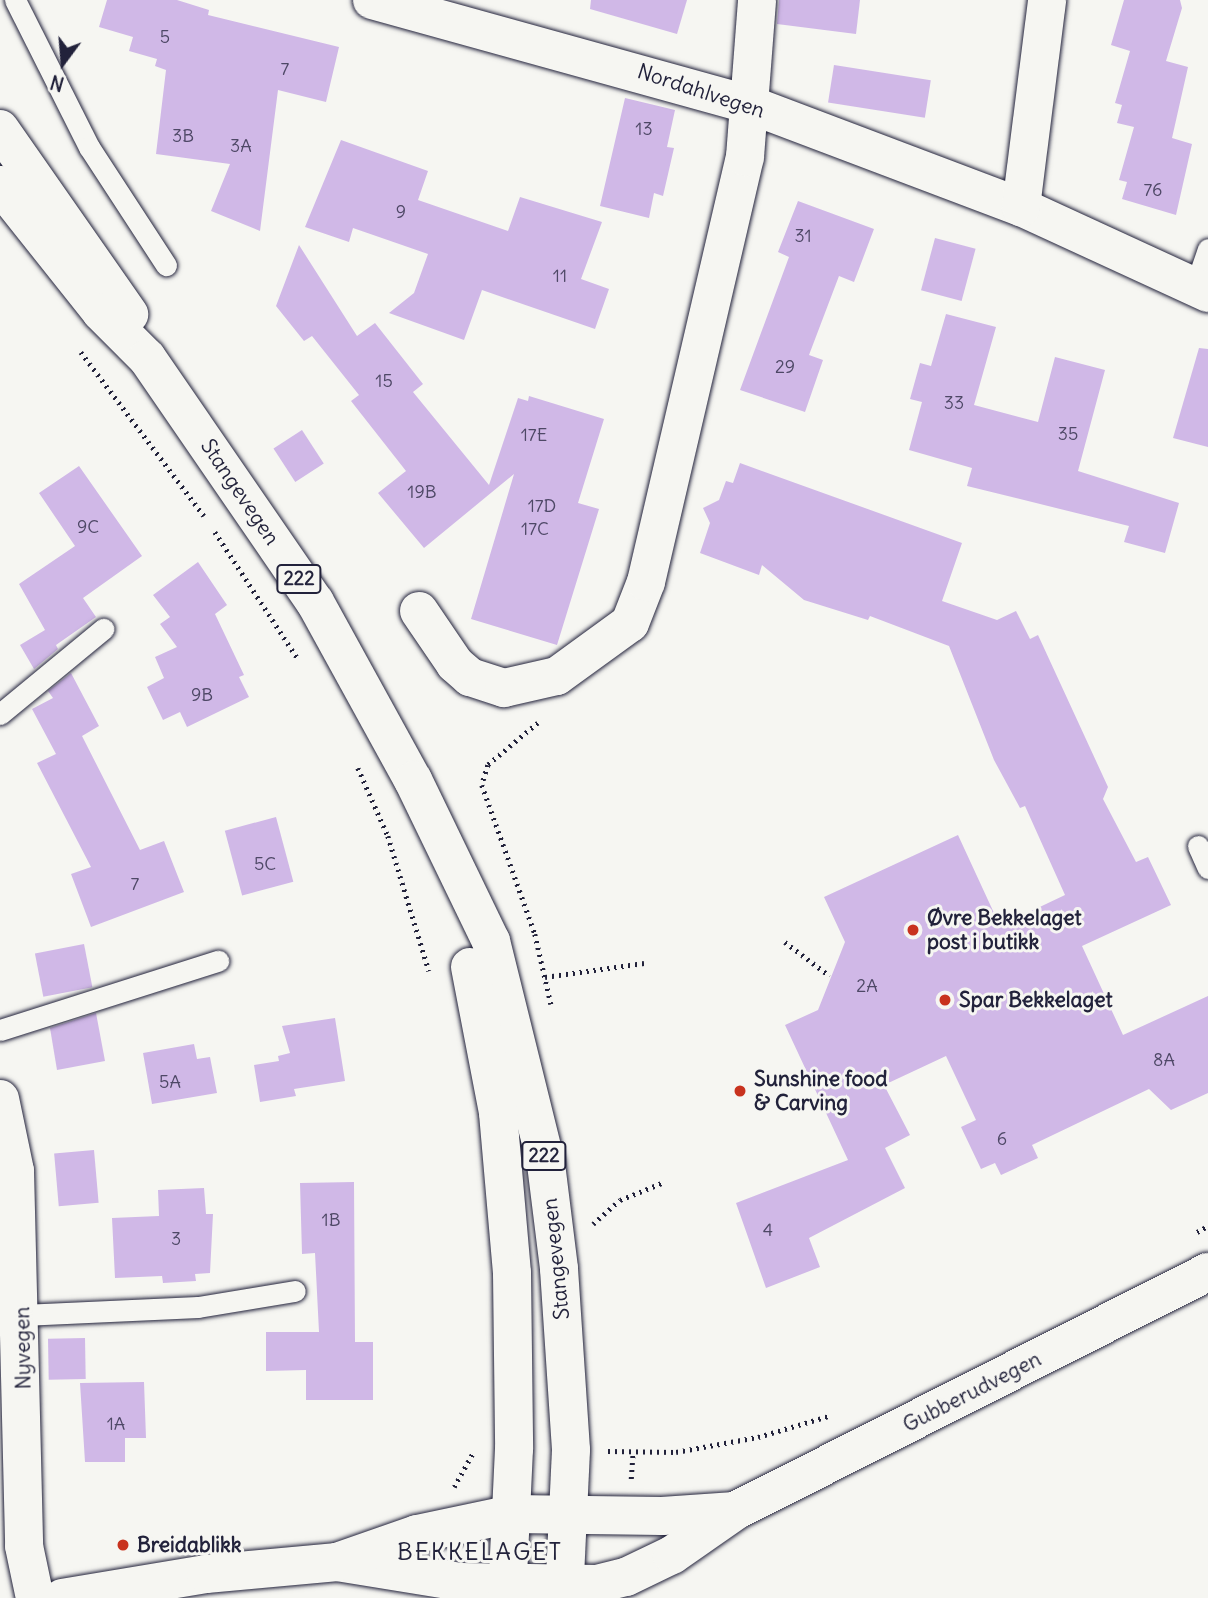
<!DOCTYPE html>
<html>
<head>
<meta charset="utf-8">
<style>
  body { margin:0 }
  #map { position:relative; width:1208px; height:1598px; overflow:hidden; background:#f6f6f2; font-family:Delius,sans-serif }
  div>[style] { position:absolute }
  .building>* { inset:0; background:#d0b8e7; transform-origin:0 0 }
  .path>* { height:4.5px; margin-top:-2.25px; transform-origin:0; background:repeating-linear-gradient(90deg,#22223b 0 2px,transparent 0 7px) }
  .roads { filter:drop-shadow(0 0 2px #22223b) drop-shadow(0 0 2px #22223b) }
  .lane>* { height:21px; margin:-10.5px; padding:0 10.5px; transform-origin:10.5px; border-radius:10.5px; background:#f6f6f2 }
  .street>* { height:38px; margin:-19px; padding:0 19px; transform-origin:19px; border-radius:19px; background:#f6f6f2 }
  .secondary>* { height:38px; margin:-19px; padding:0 19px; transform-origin:19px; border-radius:19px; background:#f6f6f2 }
  .primary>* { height:38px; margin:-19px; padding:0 19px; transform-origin:19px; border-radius:19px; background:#f6f6f2 }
  .dots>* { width:19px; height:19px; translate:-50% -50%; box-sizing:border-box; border:4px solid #f6f6f2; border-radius:50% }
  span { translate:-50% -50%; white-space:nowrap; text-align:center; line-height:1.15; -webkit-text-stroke:6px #f6f6f2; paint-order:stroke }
  .number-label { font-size:18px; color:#4e4866 }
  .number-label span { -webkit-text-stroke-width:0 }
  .shield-label span { padding:2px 5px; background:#f6f6f2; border:2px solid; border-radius:5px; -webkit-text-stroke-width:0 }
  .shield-label { font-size:19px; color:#22223b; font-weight:700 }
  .street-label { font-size:21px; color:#22223b }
  .poi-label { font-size:21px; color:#22223b; font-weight:700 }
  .left { translate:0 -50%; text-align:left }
  .quarter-label { font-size:24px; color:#22223b; letter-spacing:2px }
  .north { position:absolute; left:28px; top:28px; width:70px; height:70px; -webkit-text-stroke:5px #f6f6f2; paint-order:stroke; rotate:196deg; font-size:19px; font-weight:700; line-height:28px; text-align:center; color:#22223b }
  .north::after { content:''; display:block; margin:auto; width:24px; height:32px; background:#22223b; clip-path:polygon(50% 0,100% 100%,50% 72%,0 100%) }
</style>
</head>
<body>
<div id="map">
  <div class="building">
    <i style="clip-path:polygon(107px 0,177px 0,209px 10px,208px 15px,339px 47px,326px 102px,278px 90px,260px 231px,211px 211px,230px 164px,156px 154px,166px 70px,155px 66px,157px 59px,129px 51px,133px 37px,99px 27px)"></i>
    <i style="clip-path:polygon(591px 0,687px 0,677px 34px,590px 9px)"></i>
    <i style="clip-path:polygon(779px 0,860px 0,856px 34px,777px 24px)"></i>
    <i style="clip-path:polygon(1124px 0,1180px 0,1182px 8px,1166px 61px,1188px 67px,1172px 138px,1192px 144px,1176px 215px,1122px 199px,1127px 182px,1119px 180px,1134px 127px,1117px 123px,1122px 105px,1115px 103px,1130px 51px,1111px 45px)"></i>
    <i style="left:834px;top:65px;width:98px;height:38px;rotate:9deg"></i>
    <i style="clip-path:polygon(625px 98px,675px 110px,667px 147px,674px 148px,663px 196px,654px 193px,649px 218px,600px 206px)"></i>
    <i style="clip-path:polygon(341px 140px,428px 171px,418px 200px,508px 231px,520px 197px,602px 222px,581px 279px,609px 289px,595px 329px,482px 290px,464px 340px,389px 313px,414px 293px,428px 254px,353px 228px,349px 242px,305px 227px)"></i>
    <i style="clip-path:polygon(798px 201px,874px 229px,854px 282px,839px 276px,809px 355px,823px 360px,805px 412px,740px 390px,789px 257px,778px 252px)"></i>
    <i style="left:935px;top:238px;width:42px;height:54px;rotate:15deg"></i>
    <i style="clip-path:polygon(299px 245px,357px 336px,375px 323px,423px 384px,413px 392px,489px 485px,518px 398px,528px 401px,529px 396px,604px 419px,578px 503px,599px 509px,557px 645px,471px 619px,514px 474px,424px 548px,378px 493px,406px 471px,351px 401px,359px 395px,312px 336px,304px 341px,276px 306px)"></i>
    <i style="clip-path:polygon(946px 314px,996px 327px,974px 405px,1038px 422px,1055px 357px,1105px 370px,1078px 471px,1179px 503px,1165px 553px,1124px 542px,1129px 526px,967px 486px,972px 468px,909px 450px,922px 402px,910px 399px,920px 363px,931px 366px)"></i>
    <i style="clip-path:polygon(1199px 348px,1208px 349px,1208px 447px,1173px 438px)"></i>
    <i style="left:302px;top:430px;width:40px;height:34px;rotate:57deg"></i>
    <i style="clip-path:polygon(740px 463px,962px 543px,942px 601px,997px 620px,1016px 611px,1030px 639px,1038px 635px,1108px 787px,1103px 799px,1136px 862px,1148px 857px,1171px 905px,1082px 946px,1123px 1035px,1208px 996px,1208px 1093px,1171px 1110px,1149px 1089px,1032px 1145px,1038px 1158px,1001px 1175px,995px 1163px,981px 1169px,961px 1127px,976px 1120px,946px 1056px,884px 1085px,910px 1135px,885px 1148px,905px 1188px,809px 1238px,820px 1267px,766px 1288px,736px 1203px,848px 1160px,785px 1025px,818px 1010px,845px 942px,824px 897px,958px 835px,1000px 926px,1065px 895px,1025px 806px,1020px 808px,994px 760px,949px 646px,870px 616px,868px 620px,804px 600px,762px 565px,759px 575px,700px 553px,710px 523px,703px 508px,719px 500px,726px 481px,733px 483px)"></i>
    <i style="clip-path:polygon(79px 466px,142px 556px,83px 598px,96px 617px,56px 645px,58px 649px,34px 669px,20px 645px,45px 630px,19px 584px,75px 546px,39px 493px)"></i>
    <i style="clip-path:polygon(198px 562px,227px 605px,215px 614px,244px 675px,239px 677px,249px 697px,187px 727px,180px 712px,163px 720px,147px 687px,164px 678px,155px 657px,177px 647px,160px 624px,170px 617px,153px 595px)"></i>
    <i style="clip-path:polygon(71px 673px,99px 726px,82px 736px,140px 850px,164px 841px,184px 892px,91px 927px,71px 874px,91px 867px,37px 763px,56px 754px,32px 709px,53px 698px,48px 691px)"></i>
    <i style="left:276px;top:817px;width:67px;height:53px;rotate:75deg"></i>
    <i style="left:84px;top:944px;width:44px;height:50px;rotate:79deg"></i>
    <i style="clip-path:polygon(96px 1013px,105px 1061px,57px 1070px,50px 1028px)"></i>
    <i style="clip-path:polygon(335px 1018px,345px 1081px,294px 1089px,296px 1096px,260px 1102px,254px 1065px,279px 1061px,278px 1056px,290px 1053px,282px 1026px)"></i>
    <i style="clip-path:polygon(194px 1044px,197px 1059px,210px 1057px,217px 1093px,152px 1104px,143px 1053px)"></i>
    <i style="left:94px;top:1150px;width:53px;height:40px;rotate:85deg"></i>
    <i style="clip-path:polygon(354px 1182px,355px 1342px,373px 1342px,373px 1400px,306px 1400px,306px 1370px,266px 1371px,266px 1332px,319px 1332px,315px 1253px,302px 1254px,300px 1183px)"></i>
    <i style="clip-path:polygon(204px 1188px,206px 1214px,213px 1214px,210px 1273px,195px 1274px,196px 1281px,163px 1283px,162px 1276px,115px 1278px,112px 1218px,159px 1216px,158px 1190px)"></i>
    <i style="left:85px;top:1338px;width:41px;height:37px;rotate:89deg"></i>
    <i style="clip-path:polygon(144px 1382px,146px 1438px,125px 1438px,125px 1462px,85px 1462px,80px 1383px)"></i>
  </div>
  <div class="path">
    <i style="left:81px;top:352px;width:205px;rotate:53.1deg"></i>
    <i style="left:215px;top:532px;width:152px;rotate:56.8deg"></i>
    <i style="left:538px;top:723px;width:65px;rotate:140deg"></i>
    <i style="left:488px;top:765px;width:21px;rotate:107deg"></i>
    <i style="left:482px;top:785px;width:158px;rotate:70.4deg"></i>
    <i style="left:535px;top:934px;width:72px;rotate:77.1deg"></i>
    <i style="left:358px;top:768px;width:74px;rotate:66.2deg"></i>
    <i style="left:388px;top:836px;width:141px;rotate:73.1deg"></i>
    <i style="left:785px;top:942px;width:56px;rotate:37.1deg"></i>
    <i style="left:545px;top:977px;width:100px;rotate:-8deg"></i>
    <i style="left:593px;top:1224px;width:36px;rotate:-42deg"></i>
    <i style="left:620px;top:1200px;width:48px;rotate:-22.2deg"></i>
    <i style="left:1197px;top:1232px;width:13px;rotate:-29deg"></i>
    <i style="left:608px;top:1451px;width:68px;rotate:0.8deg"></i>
    <i style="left:676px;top:1452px;width:83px;rotate:-10.4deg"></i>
    <i style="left:758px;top:1437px;width:74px;rotate:-16.5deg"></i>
    <i style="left:631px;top:1479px;width:26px;rotate:-86deg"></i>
    <i style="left:454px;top:1487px;width:39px;rotate:-61deg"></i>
  </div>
  <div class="roads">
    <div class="lane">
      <i style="left:15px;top:0;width:165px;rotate:63.3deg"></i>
      <i style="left:89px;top:147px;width:141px;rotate:56.9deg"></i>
      <i style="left:1195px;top:287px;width:40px;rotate:-71.1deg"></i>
      <i style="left:0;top:714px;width:134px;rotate:-39.5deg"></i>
      <i style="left:1198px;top:846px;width:24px;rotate:66deg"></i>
      <i style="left:0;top:1030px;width:229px;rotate:-17.6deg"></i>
      <i style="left:22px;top:1315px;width:176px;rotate:-2.6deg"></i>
      <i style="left:198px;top:1307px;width:98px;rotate:-9.4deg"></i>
    </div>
    <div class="street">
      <i style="left:372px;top:0;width:390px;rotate:15.5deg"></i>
      <i style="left:748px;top:104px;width:292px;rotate:20.7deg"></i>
      <i style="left:1021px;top:207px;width:206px;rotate:24.7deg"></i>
      <i style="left:1021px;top:207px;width:209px;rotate:-82.8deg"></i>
      <i style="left:419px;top:611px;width:64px;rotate:55.8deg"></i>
      <i style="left:455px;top:664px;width:20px;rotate:41deg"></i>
      <i style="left:470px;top:677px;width:36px;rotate:18deg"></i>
      <i style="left:504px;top:688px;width:54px;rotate:-12.8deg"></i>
      <i style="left:557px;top:676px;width:90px;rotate:-36deg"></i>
      <i style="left:630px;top:623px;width:44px;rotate:-68.7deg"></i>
      <i style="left:646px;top:582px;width:436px;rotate:-76.9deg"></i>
      <i style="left:745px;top:157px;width:157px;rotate:-85.6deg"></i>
      <i style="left:0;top:1099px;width:74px;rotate:78.2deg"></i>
      <i style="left:15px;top:1171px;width:375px;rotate:88.6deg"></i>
      <i style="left:24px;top:1546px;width:53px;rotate:78.1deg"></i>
    </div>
    <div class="secondary">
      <i style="left:337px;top:1562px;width:125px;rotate:9.2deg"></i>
      <i style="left:460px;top:1582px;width:137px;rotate:0.8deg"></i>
      <i style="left:597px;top:1584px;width:30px;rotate:-14deg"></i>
      <i style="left:626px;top:1577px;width:51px;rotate:-25.6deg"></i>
      <i style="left:672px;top:1555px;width:77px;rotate:-34.9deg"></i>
      <i style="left:735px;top:1511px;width:530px;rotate:-26.81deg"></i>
      <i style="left:62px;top:1598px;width:146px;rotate:-9.5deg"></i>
      <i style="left:206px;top:1574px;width:132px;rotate:-5.2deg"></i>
      <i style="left:337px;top:1562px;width:85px;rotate:-19.3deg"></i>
      <i style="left:417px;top:1534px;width:97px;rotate:-11.9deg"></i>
      <i style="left:512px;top:1514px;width:150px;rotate:0.8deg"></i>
      <i style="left:662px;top:1516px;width:73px;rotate:-3.9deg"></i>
    </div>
    <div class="primary">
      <i style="left:0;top:129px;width:226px;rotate:55.1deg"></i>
      <i style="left:0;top:185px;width:162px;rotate:51.5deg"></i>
      <i style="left:101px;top:312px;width:65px;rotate:45deg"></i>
      <i style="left:147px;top:358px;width:296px;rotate:55.5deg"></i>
      <i style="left:315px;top:602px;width:203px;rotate:61.2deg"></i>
      <i style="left:413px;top:780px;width:179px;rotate:64.2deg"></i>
      <i style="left:491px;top:941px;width:230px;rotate:76.1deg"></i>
      <i style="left:546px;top:1164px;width:106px;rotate:82.9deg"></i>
      <i style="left:559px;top:1269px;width:181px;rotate:86.2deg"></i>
      <i style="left:571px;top:1450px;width:148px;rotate:92.7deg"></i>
      <i style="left:470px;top:967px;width:149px;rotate:79.1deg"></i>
      <i style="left:498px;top:1113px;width:161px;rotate:85deg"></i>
      <i style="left:512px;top:1273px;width:176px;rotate:89.3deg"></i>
      <i style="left:514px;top:1449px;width:149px;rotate:92.7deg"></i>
    </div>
  </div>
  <div class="dots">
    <i style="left:913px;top:930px;background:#c8321e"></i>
    <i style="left:945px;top:1000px;background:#c8321e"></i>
    <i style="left:740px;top:1091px;background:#c8321e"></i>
    <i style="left:123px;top:1545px;background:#c8321e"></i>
  </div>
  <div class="number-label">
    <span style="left:165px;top:37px">5</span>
    <span style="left:285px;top:69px">7</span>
    <span style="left:644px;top:129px">13</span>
    <span style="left:183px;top:136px">3B</span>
    <span style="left:241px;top:146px">3A</span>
    <span style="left:1153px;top:190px">76</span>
    <span style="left:401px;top:212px">9</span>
    <span style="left:803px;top:236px">31</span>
    <span style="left:560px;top:276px">11</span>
    <span style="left:785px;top:367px">29</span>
    <span style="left:384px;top:381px">15</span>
    <span style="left:954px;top:403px">33</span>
    <span style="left:1068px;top:434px">35</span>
    <span style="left:534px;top:435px">17E</span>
    <span style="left:422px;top:492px">19B</span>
    <span style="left:542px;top:506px">17D</span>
    <span style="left:88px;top:527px">9C</span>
    <span style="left:535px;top:529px">17C</span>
    <span style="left:202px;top:695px">9B</span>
    <span style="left:265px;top:864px">5C</span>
    <span style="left:135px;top:884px">7</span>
    <span style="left:867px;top:986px">2A</span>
    <span style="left:1164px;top:1060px">8A</span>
    <span style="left:170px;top:1082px">5A</span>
    <span style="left:1002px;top:1139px">6</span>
    <span style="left:331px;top:1220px">1B</span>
    <span style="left:768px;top:1230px">4</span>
    <span style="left:176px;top:1239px">3</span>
    <span style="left:116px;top:1424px">1A</span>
  </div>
  <div class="shield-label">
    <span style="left:299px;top:579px">222</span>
    <span style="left:544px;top:1156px">222</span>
  </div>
  <div class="street-label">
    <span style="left:701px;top:91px;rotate:18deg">Nordahlvegen</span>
    <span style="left:240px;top:492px;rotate:56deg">Stangevegen</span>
    <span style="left:556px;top:1259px;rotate:-96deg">Stangevegen</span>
    <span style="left:23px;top:1348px;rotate:-91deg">Nyvegen</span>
    <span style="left:972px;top:1392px;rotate:-27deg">Gubberudvegen</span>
  </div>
  <div class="poi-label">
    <span class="left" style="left:927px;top:930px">Øvre Bekkelaget<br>post i butikk</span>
    <span class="left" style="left:959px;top:1000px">Spar Bekkelaget</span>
    <span class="left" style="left:754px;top:1091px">Sunshine food<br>&amp; Carving</span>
    <span class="left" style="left:137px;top:1545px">Breidablikk</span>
  </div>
  <div class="quarter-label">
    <span style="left:480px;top:1552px">BEKKELAGET</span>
  </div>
  <div class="north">N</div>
</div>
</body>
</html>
